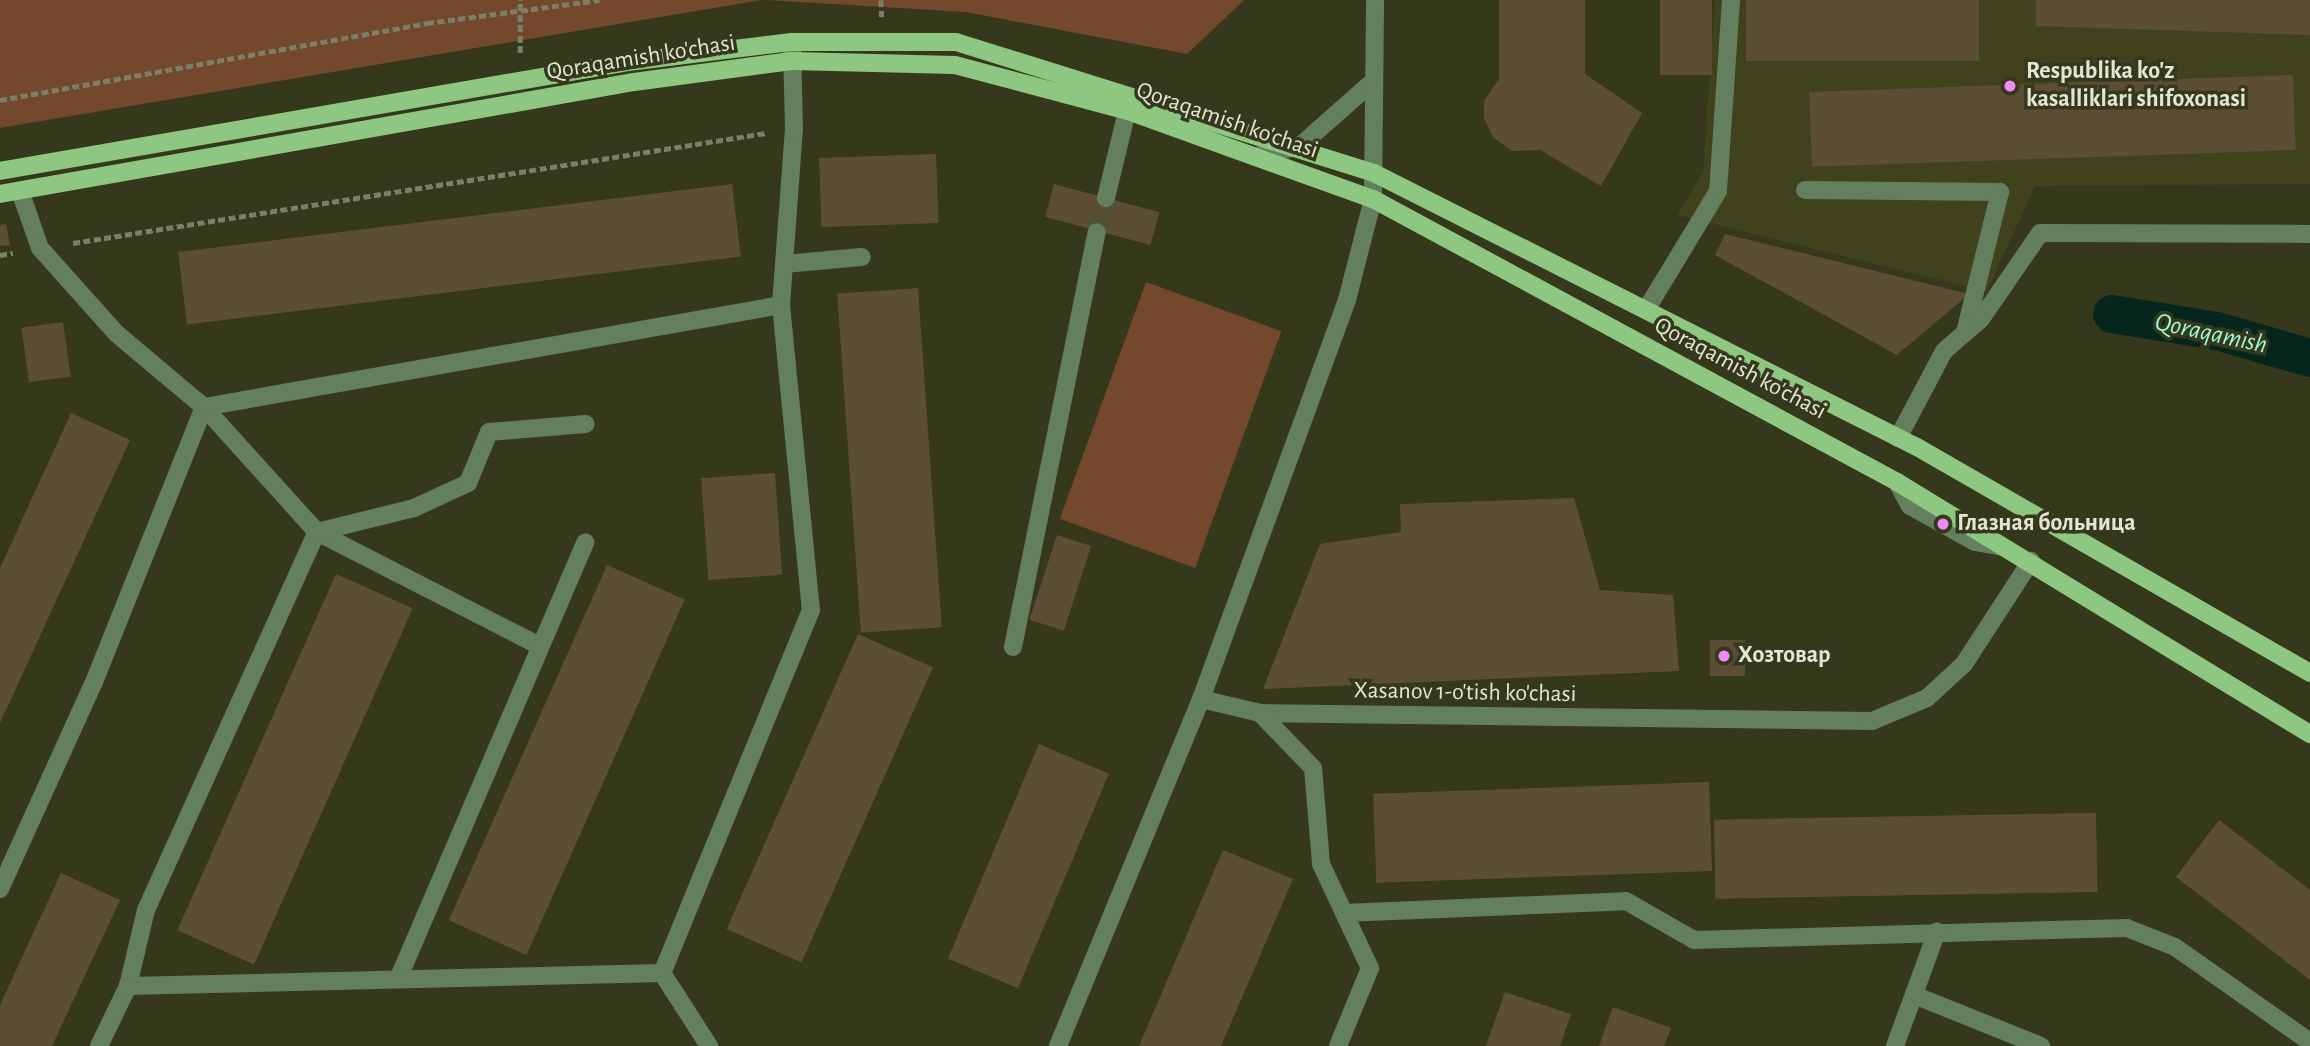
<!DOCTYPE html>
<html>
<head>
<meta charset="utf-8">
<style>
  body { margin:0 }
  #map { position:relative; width:2310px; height:1046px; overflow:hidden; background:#36381c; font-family:"Alegreya Sans",sans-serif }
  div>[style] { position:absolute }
  .built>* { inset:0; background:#40421e }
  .green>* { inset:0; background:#73482d; transform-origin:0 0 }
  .canal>* { height:38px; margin:-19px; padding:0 19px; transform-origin:19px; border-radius:19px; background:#04261c }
  .building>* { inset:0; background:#5c4e34; transform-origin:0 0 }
  .minor-tunnel>* { height:18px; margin-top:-9px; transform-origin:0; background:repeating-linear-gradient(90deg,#505238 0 18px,transparent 0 27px) }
  .path>* { height:4.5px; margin-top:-2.25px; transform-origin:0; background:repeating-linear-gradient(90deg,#7c7e67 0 7px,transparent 0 10.5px) }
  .minor>* { height:18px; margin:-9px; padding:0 9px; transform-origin:9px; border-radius:9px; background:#637f5d }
  .major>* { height:18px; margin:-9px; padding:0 9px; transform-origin:9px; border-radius:9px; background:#8ec781 }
  .dots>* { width:19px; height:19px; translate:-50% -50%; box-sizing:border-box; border:4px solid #36381c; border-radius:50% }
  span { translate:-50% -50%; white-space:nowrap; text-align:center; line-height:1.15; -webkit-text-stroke:7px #36381c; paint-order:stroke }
  .street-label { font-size:24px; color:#e4e5d5 }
  .poi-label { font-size:24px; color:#e4e5d5; font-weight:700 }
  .left { translate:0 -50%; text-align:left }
  .water-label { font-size:26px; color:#9bfad7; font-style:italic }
</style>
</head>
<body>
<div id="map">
  <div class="built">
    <i style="clip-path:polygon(1715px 0,2310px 0,2310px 184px,2035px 186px,1987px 291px,1677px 215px,1703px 172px)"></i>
  </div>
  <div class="green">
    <i style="clip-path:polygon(0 0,761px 0,0 128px)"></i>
    <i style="clip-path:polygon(766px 0,1244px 0,1187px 54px,966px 12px)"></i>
    <i style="left:1146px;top:282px;width:144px;height:252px;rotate:20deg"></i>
  </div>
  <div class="canal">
    <i style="left:2112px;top:314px;width:106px;rotate:9.2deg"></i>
    <i style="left:2217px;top:331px;width:97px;rotate:16.2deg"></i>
  </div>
  <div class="building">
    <i style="clip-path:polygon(1499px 0,1585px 0,1585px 74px,1642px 113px,1601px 186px,1540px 150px,1512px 151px,1493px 137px,1484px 118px,1484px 101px,1499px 79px)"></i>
    <i style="left:1660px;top:0;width:52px;height:75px"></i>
    <i style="left:1746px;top:0;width:233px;height:61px"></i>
    <i style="clip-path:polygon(2036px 0,2310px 0,2310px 35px,2036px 26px)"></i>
    <i style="left:2293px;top:75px;width:75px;height:484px;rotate:88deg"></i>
    <i style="left:936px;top:154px;width:69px;height:117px;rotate:88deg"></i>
    <i style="left:732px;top:184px;width:73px;height:558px;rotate:83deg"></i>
    <i style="left:1054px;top:184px;width:109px;height:34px;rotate:15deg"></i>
    <i style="clip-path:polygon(6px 224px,10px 245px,0 246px,0 225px)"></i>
    <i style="clip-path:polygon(1725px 234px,1969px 294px,1897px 355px,1715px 255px)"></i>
    <i style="left:918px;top:288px;width:340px;height:81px;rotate:86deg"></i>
    <i style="left:63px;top:322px;width:55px;height:42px;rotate:82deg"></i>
    <i style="clip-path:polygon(71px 413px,130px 440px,0 723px,0 568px)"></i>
    <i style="left:775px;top:473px;width:102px;height:74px;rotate:86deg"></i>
    <i style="clip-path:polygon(1574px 498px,1600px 590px,1673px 595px,1679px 671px,1263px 689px,1320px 544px,1401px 532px,1400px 504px)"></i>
    <i style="left:1057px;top:535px;width:36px;height:89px;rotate:18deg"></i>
    <i style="left:607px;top:565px;width:85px;height:389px;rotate:24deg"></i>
    <i style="left:336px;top:574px;width:84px;height:390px;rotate:24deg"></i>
    <i style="left:858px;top:634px;width:82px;height:323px;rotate:24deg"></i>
    <i style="left:1745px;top:640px;width:36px;height:35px;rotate:90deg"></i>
    <i style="left:1039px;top:744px;width:76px;height:233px;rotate:23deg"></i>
    <i style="left:1709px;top:782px;width:89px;height:336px;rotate:88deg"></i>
    <i style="left:2096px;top:813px;width:79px;height:382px;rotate:89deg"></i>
    <i style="clip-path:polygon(2219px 820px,2310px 890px,2310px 980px,2176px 877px)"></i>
    <i style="clip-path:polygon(1223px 850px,1293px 879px,1221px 1046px,1139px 1046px)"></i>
    <i style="clip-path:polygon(61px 873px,120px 900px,52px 1046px,0 1046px,0 1005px)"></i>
    <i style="clip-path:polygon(1505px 992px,1571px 1014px,1560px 1046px,1486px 1046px)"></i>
    <i style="clip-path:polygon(1613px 1007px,1671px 1028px,1664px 1046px,1599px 1046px)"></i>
  </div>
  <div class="minor-tunnel">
    <i style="left:1097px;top:232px;width:35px;rotate:-75deg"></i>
  </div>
  <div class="path">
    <i style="left:881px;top:0;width:17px;rotate:87deg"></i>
    <i style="left:520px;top:53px;width:53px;rotate:-90deg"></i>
    <i style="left:0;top:100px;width:434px;rotate:-10.2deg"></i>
    <i style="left:427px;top:23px;width:174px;rotate:-7.6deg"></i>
    <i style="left:73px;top:243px;width:702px;rotate:-9.02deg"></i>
    <i style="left:0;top:255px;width:13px;rotate:-9deg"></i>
  </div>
  <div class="minor">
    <i style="left:1260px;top:155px;width:41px;rotate:-12.7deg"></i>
    <i style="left:1300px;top:146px;width:92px;rotate:-41.5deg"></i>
    <i style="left:1805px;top:190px;width:195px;rotate:0.6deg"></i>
    <i style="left:2000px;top:192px;width:144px;rotate:104deg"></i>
    <i style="left:20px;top:191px;width:60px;rotate:70.7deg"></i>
    <i style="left:40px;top:248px;width:115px;rotate:48.2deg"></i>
    <i style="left:117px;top:334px;width:114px;rotate:40deg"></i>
    <i style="left:204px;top:407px;width:169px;rotate:47.9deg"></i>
    <i style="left:317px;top:532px;width:250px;rotate:27.1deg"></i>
    <i style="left:1106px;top:198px;width:102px;rotate:-76.4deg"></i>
    <i style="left:784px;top:264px;width:78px;rotate:-5.1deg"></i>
    <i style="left:781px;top:305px;width:176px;rotate:-85.8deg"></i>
    <i style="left:794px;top:129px;width:82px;rotate:-91.4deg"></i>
    <i style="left:1646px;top:310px;width:139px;rotate:-58.8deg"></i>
    <i style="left:1718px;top:191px;width:191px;rotate:-86.1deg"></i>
    <i style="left:1898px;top:438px;width:98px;rotate:-62.1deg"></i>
    <i style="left:1944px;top:351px;width:49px;rotate:-40.9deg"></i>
    <i style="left:1981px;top:319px;width:104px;rotate:-55.5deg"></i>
    <i style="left:2040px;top:233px;width:270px;rotate:0.2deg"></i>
    <i style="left:1897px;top:482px;width:27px;rotate:62deg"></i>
    <i style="left:1910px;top:506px;width:74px;rotate:29deg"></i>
    <i style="left:1975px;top:542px;width:27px;rotate:10deg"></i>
    <i style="left:1013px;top:647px;width:423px;rotate:-78.6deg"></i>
    <i style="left:1201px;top:699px;width:61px;rotate:13.3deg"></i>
    <i style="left:1260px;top:713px;width:612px;rotate:0.75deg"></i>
    <i style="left:1872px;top:721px;width:60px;rotate:-22.7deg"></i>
    <i style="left:1927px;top:698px;width:50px;rotate:-42.6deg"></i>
    <i style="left:1964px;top:664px;width:123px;rotate:-57deg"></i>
    <i style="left:1260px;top:713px;width:76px;rotate:46.1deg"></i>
    <i style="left:1313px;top:768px;width:96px;rotate:85.2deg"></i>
    <i style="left:1321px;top:864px;width:115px;rotate:64.8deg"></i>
    <i style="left:1370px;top:968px;width:84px;rotate:112.3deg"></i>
    <i style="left:0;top:889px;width:227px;rotate:-65.6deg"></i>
    <i style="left:94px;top:682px;width:296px;rotate:-68.2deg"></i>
    <i style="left:204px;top:407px;width:586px;rotate:-10.02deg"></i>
    <i style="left:781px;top:305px;width:306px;rotate:84.4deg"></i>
    <i style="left:811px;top:610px;width:392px;rotate:112.3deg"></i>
    <i style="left:1344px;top:913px;width:282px;rotate:-2.4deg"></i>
    <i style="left:1626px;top:901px;width:78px;rotate:29.8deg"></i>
    <i style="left:1694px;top:940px;width:433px;rotate:-1.6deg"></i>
    <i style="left:2127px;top:928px;width:52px;rotate:21.6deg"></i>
    <i style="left:2175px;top:947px;width:165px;rotate:35.1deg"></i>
    <i style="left:662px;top:973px;width:87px;rotate:57.2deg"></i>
    <i style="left:399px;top:977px;width:473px;rotate:-66.8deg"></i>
    <i style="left:128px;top:986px;width:78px;rotate:-76.7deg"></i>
    <i style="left:146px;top:910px;width:415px;rotate:-65.7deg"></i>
    <i style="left:317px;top:532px;width:100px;rotate:-13.9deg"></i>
    <i style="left:414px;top:508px;width:60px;rotate:-24.8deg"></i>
    <i style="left:468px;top:483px;width:55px;rotate:-67.6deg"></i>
    <i style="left:489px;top:432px;width:97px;rotate:-4.7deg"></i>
    <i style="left:1914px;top:995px;width:137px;rotate:21.9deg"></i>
    <i style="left:99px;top:1046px;width:67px;rotate:-64.2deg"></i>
    <i style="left:128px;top:986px;width:534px;rotate:-1.39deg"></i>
    <i style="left:1058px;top:1046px;width:375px;rotate:-67.6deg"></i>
    <i style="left:1201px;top:699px;width:425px;rotate:-69.9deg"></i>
    <i style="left:1347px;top:300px;width:104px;rotate:-75.6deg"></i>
    <i style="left:1373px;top:199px;width:199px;rotate:-89.4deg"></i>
    <i style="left:1895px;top:1046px;width:122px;rotate:-69.9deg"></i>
  </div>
  <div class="major">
    <i style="left:0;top:171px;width:637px;rotate:-9.85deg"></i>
    <i style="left:628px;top:62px;width:165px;rotate:-7deg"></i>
    <i style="left:792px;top:42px;width:164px"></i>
    <i style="left:956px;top:42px;width:438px;rotate:17.4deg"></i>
    <i style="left:1374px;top:173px;width:608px;rotate:26.78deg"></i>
    <i style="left:1917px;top:447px;width:453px;rotate:29.9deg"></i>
    <i style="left:0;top:194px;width:644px;rotate:-10.02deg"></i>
    <i style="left:634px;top:82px;width:159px;rotate:-7.6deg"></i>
    <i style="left:792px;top:61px;width:163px;rotate:1.4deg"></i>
    <i style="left:955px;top:65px;width:179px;rotate:14.9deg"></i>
    <i style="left:1128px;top:111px;width:260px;rotate:19.8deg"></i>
    <i style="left:1373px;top:199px;width:596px;rotate:28.37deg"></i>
    <i style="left:1897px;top:482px;width:484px;rotate:31.4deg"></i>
  </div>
  <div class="dots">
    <i style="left:2010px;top:86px;background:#ef8bf7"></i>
    <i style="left:1943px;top:524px;background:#ef8bf7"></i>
    <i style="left:1724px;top:656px;background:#ef8bf7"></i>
  </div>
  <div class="street-label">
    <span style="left:641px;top:58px;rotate:-9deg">Qoraqamish ko'chasi</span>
    <span style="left:1227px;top:121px;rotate:19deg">Qoraqamish ko'chasi</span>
    <span style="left:1740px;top:369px;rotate:28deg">Qoraqamish ko'chasi</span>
    <span style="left:1465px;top:693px;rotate:1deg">Xasanov 1-o'tish ko'chasi</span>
  </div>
  <div class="poi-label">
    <span class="left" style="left:2026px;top:86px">Respublika ko'z<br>kasalliklari shifoxonasi</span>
    <span class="left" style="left:1957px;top:524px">Глазная больница</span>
    <span class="left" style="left:1738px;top:656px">Хозтовар</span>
  </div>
  <div class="water-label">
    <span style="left:2211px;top:334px;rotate:12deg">Qoraqamish</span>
  </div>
</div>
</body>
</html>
